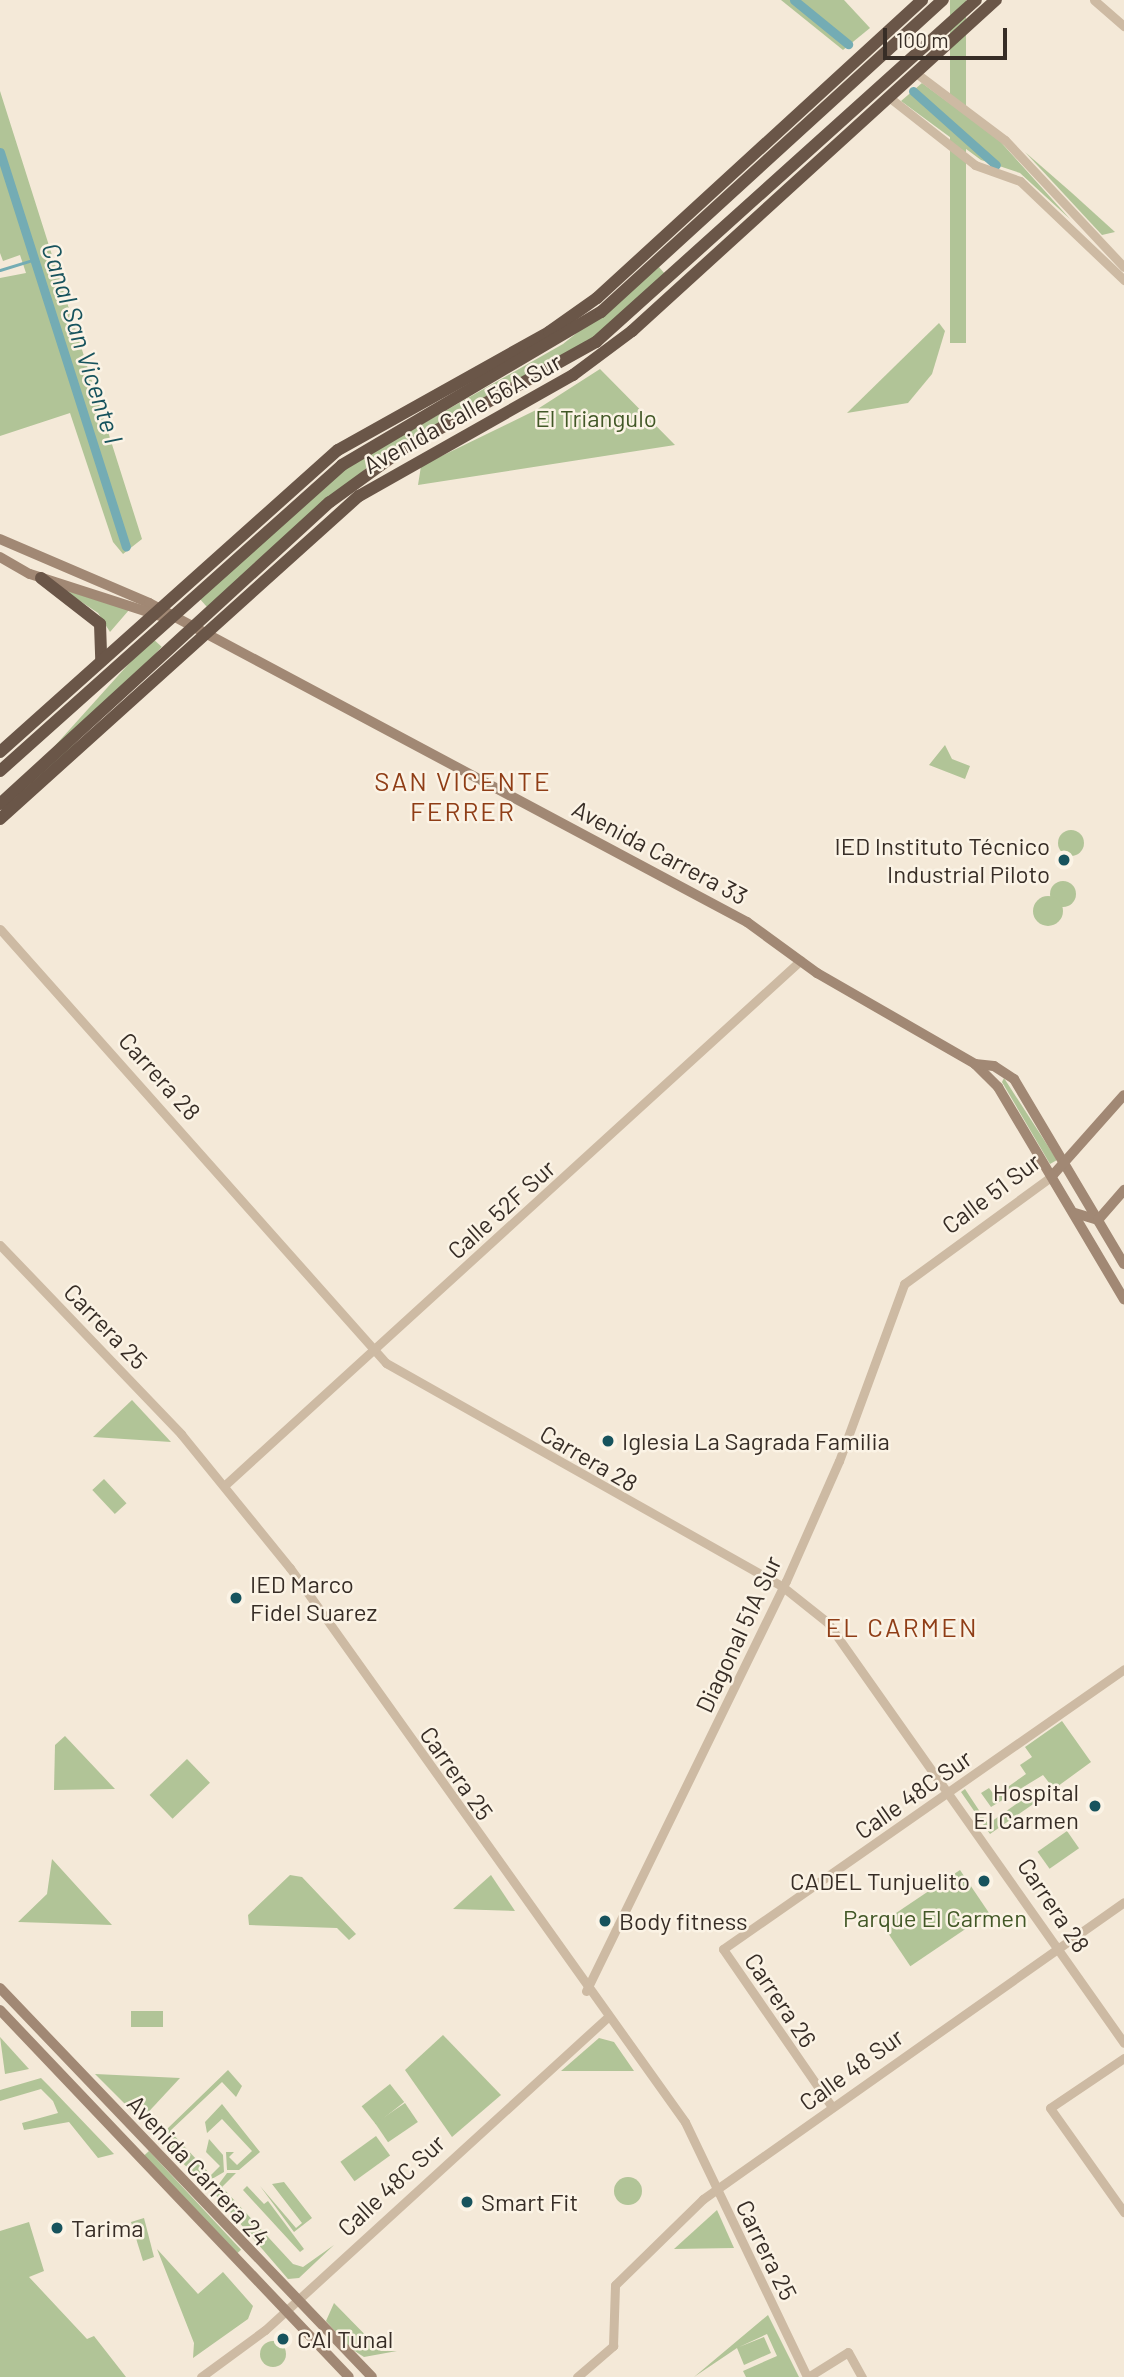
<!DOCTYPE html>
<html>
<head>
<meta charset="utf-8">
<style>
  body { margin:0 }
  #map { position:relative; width:1124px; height:2377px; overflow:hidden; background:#f4e9d8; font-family:Barlow,sans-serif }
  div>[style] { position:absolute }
  .green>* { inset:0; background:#b1c497; transform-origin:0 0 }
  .round { border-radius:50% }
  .stream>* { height:2.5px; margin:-1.25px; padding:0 1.25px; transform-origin:1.25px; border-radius:1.25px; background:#74acb4 }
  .canal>* { height:9px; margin:-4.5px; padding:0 4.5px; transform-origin:4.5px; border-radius:4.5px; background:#74acb4 }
  .tertiary>* { height:9px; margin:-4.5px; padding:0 4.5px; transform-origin:4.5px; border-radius:4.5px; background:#cdbaa3 }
  .secondary>* { height:10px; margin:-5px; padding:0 5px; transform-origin:5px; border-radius:5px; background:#a18874 }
  .trunk>* { height:12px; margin:-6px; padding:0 6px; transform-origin:6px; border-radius:6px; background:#6a5648 }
  .dots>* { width:19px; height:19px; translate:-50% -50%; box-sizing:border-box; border:4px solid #fbf3e5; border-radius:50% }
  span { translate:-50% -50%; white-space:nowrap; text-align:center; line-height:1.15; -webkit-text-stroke:5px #fbf3e5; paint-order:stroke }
  .street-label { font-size:24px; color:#372d26 }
  .park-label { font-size:24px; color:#425827 }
  .poi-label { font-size:24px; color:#372d26 }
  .right { translate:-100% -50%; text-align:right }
  .left { translate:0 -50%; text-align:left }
  .water-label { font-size:26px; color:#17535d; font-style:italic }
  .neighbourhood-label { font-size:26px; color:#8f3d16; letter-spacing:2px }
  .scale { position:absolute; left:883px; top:28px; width:124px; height:32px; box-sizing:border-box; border:4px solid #372d26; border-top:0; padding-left:9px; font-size:21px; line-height:24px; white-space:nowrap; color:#372d26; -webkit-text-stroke:5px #fbf3e5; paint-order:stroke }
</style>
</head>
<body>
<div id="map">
  <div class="green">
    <i style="clip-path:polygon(781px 0,844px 0,870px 28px,843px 50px)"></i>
    <i style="left:950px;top:0;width:16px;height:343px"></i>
    <i style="clip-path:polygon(922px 83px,998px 139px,1070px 219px,1020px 173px,981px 160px,901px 101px)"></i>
    <i style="clip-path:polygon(0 91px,142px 539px,123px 554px,113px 542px,70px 413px,0 436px,0 278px,26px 273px,20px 255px,3px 261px,0 253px)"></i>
    <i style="clip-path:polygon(1025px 152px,1072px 193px,1115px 232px,1102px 235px)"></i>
    <i style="clip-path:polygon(659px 267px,665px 274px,587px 344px,371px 464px,207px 607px,199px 598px,341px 470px,563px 344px)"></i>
    <i style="clip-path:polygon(939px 323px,945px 331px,932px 374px,908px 403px,847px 413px)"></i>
    <i style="clip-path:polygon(600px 369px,675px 445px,418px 485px,421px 466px,536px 410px)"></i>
    <i style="clip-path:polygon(62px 589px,129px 610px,110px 632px,98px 613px)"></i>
    <i style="left:152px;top:638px;width:13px;height:207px;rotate:42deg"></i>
    <i style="clip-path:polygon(945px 745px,952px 759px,970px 766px,965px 779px,929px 765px)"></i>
    <i class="round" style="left:1058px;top:830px;width:26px;height:26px"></i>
    <i class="round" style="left:1050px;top:881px;width:26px;height:26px"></i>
    <i class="round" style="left:1033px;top:896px;width:30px;height:30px"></i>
    <i style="clip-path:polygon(1004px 1078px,1057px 1160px,1050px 1164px,1002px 1082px)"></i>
    <i style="clip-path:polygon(132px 1400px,171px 1442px,93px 1437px)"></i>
    <i style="left:104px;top:1479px;width:33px;height:16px;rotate:47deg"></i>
    <i style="clip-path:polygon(1062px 1721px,1091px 1762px,1054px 1789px,1043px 1775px,991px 1807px,981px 1793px,989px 1788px,995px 1796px,1026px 1774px,1020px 1765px,1032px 1757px,1025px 1747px)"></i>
    <i style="clip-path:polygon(65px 1736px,115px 1789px,54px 1790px,55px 1745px)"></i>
    <i style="left:187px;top:1759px;width:33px;height:52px;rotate:46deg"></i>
    <i style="clip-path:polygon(965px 1789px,988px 1824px,1036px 1790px,1042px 1798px,990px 1834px,961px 1792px)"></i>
    <i style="left:1067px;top:1831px;width:21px;height:36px;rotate:55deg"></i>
    <i style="clip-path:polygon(52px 1859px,112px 1925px,18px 1922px,47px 1894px)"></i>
    <i style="left:960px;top:1870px;width:52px;height:95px;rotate:56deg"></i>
    <i style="clip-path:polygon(290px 1875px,302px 1877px,356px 1934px,349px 1940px,337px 1928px,249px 1925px,248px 1915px)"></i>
    <i style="clip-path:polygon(491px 1875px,515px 1911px,453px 1909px)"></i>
    <i style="left:131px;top:2011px;width:32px;height:16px"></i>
    <i style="clip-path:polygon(443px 2035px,501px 2095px,452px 2137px,405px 2070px)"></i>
    <i style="clip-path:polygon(0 2037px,29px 2069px,5px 2074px)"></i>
    <i style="clip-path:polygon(599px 2038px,614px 2042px,634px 2071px,561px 2071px)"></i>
    <i style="clip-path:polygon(228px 2070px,242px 2086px,236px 2097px,222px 2082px,170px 2131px,211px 2175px,220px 2166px,206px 2152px,209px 2139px,223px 2155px,224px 2172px,205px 2183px,170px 2152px,167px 2129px)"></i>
    <i style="clip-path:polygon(95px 2074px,180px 2078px,141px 2120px)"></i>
    <i style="clip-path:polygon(41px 2078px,49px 2086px,114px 2154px,98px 2158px,69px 2122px,24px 2130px,22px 2123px,58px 2113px,53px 2101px,41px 2089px,0 2101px,0 2090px)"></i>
    <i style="left:390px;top:2084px;width:23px;height:36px;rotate:52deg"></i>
    <i style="left:405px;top:2103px;width:23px;height:36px;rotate:56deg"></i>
    <i style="clip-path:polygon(222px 2104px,260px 2152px,239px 2170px,227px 2170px,226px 2152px,234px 2152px,229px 2157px,237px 2165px,252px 2151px,222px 2119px,207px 2133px,205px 2122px)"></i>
    <i style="left:376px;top:2136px;width:24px;height:44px;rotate:54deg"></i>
    <i style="left:149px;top:2151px;width:135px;height:7px;rotate:47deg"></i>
    <i style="clip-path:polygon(227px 2173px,236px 2173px,222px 2187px,293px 2264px,303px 2267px,334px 2245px,299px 2278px,288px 2279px,213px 2192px)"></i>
    <i class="round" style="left:614px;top:2177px;width:28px;height:28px"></i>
    <i style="clip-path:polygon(284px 2182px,312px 2218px,294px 2232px,260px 2186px,296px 2228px,302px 2223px,272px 2184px)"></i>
    <i style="clip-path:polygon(247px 2186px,264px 2204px,268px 2201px,304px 2249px,300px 2252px,243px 2190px)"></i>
    <i style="clip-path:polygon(717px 2210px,734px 2248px,674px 2249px)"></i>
    <i style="clip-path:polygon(144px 2218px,154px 2257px,143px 2261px,131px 2222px)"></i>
    <i style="clip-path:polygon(29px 2222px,44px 2271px,29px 2277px,87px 2339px,94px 2336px,126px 2377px,0 2377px,0 2231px)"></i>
    <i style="clip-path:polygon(157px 2249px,198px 2294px,223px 2272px,253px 2306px,248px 2319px,193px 2358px,194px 2343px)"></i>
    <i style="clip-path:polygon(334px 2303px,381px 2351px,397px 2351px,364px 2357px,350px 2348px,326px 2321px)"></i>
    <i style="clip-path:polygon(768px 2315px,799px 2377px,746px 2377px,743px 2371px,777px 2356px,767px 2334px,739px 2347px,764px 2337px,771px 2353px,744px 2365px,737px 2348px,694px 2377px)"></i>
    <i class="round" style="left:260px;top:2341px;width:26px;height:26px"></i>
  </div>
  <div class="stream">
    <i style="left:0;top:270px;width:34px;rotate:-17deg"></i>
  </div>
  <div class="canal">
    <i style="left:794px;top:0;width:70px;rotate:39.2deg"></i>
    <i style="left:913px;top:91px;width:111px;rotate:41.7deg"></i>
    <i style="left:0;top:152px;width:414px;rotate:72.3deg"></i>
  </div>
  <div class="tertiary">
    <i style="left:1094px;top:0;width:40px;rotate:41deg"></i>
    <i style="left:916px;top:73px;width:111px;rotate:37deg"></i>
    <i style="left:1005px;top:140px;width:174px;rotate:46.9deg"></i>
    <i style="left:890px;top:98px;width:108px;rotate:38.2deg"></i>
    <i style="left:975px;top:165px;width:48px;rotate:19.6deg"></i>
    <i style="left:1020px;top:181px;width:144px;rotate:43.6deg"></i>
    <i style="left:0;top:929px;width:581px;rotate:48.35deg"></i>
    <i style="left:386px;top:1363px;width:456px;rotate:29.4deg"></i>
    <i style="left:783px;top:1587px;width:56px;rotate:38.5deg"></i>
    <i style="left:827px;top:1622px;width:515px;rotate:54.8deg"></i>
    <i style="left:0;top:1245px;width:262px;rotate:46.2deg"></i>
    <i style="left:181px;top:1434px;width:173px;rotate:50.9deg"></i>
    <i style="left:290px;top:1568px;width:680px;rotate:54.51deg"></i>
    <i style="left:685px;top:2122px;width:283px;rotate:64.4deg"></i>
    <i style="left:225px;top:1485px;width:779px;rotate:-42.35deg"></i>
    <i style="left:586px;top:1991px;width:456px;rotate:-64deg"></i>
    <i style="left:786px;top:1581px;width:131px;rotate:-66.2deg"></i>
    <i style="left:839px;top:1461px;width:189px;rotate:-69.8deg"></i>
    <i style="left:904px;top:1284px;width:183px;rotate:-36.1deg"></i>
    <i style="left:1124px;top:2058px;width:89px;rotate:146deg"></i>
    <i style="left:1050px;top:2108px;width:128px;rotate:54.6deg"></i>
    <i style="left:832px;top:2107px;width:192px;rotate:-124.6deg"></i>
    <i style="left:723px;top:1949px;width:489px;rotate:-34.9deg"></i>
    <i style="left:201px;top:2377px;width:79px;rotate:-36.3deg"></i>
    <i style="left:265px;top:2330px;width:462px;rotate:-42.4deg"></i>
    <i style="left:577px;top:2377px;width:48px;rotate:-40.7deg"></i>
    <i style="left:613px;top:2346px;width:61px;rotate:-88.1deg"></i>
    <i style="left:615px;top:2285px;width:123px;rotate:-44.3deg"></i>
    <i style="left:703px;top:2199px;width:515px;rotate:-35.2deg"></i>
    <i style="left:808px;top:2377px;width:47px;rotate:-32deg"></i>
    <i style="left:848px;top:2352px;width:29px;rotate:61deg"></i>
  </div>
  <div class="secondary">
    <i style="left:0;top:539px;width:162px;rotate:23.2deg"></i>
    <i style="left:149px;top:603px;width:678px;rotate:28.08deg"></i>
    <i style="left:747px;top:922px;width:87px;rotate:36.1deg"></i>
    <i style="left:817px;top:973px;width:182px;rotate:29.9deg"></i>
    <i style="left:975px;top:1064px;width:33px;rotate:45deg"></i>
    <i style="left:998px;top:1087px;width:247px;rotate:59.3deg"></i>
    <i style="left:0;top:557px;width:34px;rotate:30deg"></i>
    <i style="left:30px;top:574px;width:137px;rotate:17.9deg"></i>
    <i style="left:975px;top:1064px;width:19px;rotate:6deg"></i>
    <i style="left:994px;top:1066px;width:24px;rotate:33deg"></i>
    <i style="left:1014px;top:1079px;width:215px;rotate:59.3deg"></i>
    <i style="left:1052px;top:1176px;width:108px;rotate:-48.4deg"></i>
    <i style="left:1075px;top:1213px;width:24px;rotate:17deg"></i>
    <i style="left:1098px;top:1220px;width:40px;rotate:-49deg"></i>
    <i style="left:0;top:1988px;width:538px;rotate:46.28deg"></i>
    <i style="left:0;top:2010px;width:506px;rotate:46.44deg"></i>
  </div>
  <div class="trunk">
    <i style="left:41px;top:578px;width:75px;rotate:37.9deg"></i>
    <i style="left:100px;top:624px;width:37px;rotate:88deg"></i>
    <i style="left:0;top:752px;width:453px;rotate:-41.8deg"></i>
    <i style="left:338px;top:450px;width:242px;rotate:-29.2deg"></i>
    <i style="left:549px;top:332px;width:59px;rotate:-35.3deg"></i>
    <i style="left:597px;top:298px;width:441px;rotate:-42.5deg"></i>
    <i style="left:0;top:771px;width:459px;rotate:-41.8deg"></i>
    <i style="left:342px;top:465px;width:301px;rotate:-30.6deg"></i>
    <i style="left:601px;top:312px;width:463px;rotate:-42.4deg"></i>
    <i style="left:0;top:804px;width:447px;rotate:-42.5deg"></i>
    <i style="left:330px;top:502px;width:90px;rotate:-36deg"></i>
    <i style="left:403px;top:449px;width:221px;rotate:-29deg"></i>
    <i style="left:596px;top:342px;width:511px;rotate:-41.99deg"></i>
    <i style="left:0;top:819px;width:483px;rotate:-42deg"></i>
    <i style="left:359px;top:496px;width:246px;rotate:-29.5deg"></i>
    <i style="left:573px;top:375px;width:74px;rotate:-36.7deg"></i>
    <i style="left:632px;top:331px;width:492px;rotate:-42.3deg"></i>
  </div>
  <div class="dots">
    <i style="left:1064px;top:860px;background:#17535d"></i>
    <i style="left:608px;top:1441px;background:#17535d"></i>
    <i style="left:236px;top:1598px;background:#17535d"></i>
    <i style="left:1095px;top:1806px;background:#17535d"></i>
    <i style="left:984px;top:1881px;background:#17535d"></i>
    <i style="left:605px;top:1921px;background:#17535d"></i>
    <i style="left:467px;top:2202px;background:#17535d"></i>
    <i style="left:57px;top:2228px;background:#17535d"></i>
    <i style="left:283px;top:2339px;background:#17535d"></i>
  </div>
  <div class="street-label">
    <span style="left:462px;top:413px;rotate:-29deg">Avenida Calle 56A Sur</span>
    <span style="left:660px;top:852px;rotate:28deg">Avenida Carrera 33</span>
    <span style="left:160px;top:1076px;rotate:48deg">Carrera 28</span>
    <span style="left:991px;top:1193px;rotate:-37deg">Calle 51 Sur</span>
    <span style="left:501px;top:1209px;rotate:-42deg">Calle 52F Sur</span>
    <span style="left:106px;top:1326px;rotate:46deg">Carrera 25</span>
    <span style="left:589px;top:1458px;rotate:30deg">Carrera 28</span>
    <span style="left:738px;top:1634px;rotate:-65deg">Diagonal 51A Sur</span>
    <span style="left:457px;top:1773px;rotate:55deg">Carrera 25</span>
    <span style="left:913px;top:1794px;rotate:-35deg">Calle 48C Sur</span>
    <span style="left:1054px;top:1905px;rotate:56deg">Carrera 28</span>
    <span style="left:781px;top:2000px;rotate:56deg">Carrera 26</span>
    <span style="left:851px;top:2069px;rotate:-36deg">Calle 48 Sur</span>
    <span style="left:199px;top:2170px;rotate:47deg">Avenida Carrera 24</span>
    <span style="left:391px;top:2185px;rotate:-43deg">Calle 48C Sur</span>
    <span style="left:767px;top:2250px;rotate:64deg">Carrera 25</span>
  </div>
  <div class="park-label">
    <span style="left:596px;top:418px">El Triangulo</span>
    <span style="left:935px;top:1918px">Parque El Carmen</span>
  </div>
  <div class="poi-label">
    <span class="right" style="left:1050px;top:860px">IED Instituto Técnico<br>Industrial Piloto</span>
    <span class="left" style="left:622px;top:1441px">Iglesia La Sagrada Familia</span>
    <span class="left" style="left:250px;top:1598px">IED Marco<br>Fidel Suarez</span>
    <span class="right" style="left:1079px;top:1806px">Hospital<br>El Carmen</span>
    <span class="right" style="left:970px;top:1881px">CADEL Tunjuelito</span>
    <span class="left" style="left:619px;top:1921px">Body fitness</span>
    <span class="left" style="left:481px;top:2202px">Smart Fit</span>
    <span class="left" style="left:71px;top:2228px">Tarima</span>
    <span class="left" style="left:297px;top:2339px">CAI Tunal</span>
  </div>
  <div class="water-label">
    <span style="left:83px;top:343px;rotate:72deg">Canal San Vicente I</span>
  </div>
  <div class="neighbourhood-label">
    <span style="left:463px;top:796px">SAN VICENTE<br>FERRER</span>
    <span style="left:902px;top:1627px">EL CARMEN</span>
  </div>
  <div class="scale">100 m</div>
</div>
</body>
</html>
